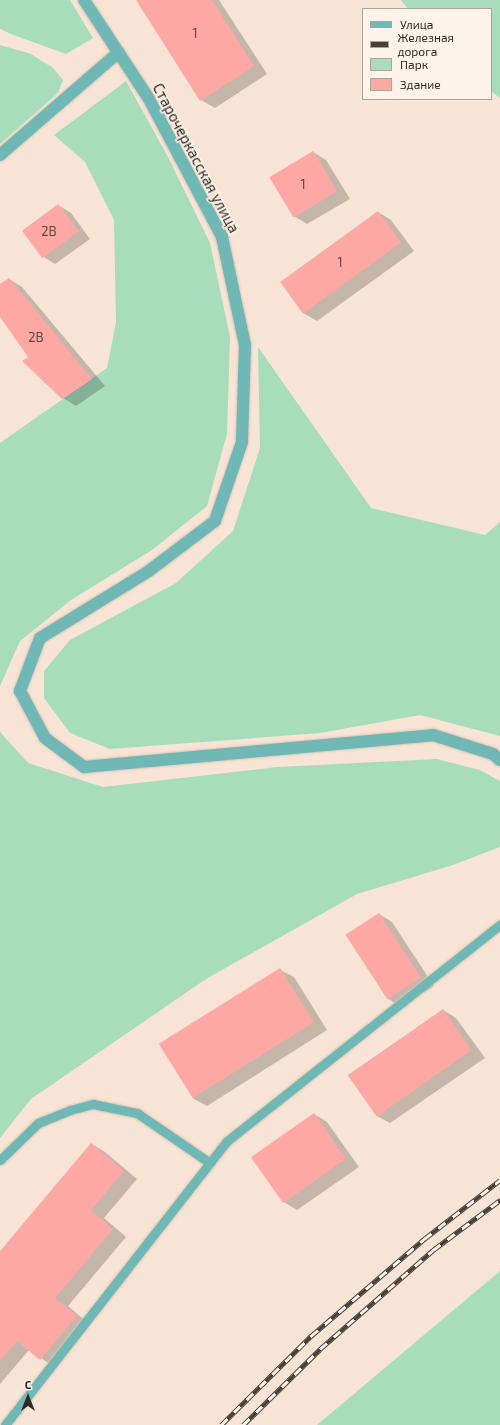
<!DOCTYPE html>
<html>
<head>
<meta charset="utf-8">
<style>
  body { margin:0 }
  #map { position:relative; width:500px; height:1425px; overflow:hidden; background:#f7e4d5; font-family:"Exo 2",sans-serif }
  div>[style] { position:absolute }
  .green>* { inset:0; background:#a7ddbb }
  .shadow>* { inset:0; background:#0003 }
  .building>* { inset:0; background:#fea8a5; transform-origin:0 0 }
  .roads { filter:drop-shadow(0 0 1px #d3c3b5) drop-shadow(0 0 1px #d3c3b5) }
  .service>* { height:9px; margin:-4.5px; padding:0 4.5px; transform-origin:4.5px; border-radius:4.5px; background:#6fb8b6 }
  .minor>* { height:12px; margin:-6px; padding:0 6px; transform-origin:6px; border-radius:6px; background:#6fb8b6 }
  .rail>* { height:4.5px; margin-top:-2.25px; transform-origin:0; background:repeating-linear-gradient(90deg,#fef3ea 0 9px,#463e37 0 18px); box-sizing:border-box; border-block:1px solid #463e37 }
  span { translate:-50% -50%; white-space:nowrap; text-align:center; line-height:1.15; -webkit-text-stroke:3px #fef3ea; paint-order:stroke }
  .number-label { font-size:13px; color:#644a44 }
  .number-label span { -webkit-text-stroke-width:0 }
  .street-label { font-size:15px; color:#312a24 }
  .legend { position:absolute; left:362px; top:8px; width:130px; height:92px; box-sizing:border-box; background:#fef3ea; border:1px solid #aca39b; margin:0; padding:5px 7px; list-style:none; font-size:12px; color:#312a24 }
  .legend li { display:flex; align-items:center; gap:8px; height:20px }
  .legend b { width:20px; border:1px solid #aca39b }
  .north { position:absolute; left:8px; top:1377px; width:40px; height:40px; -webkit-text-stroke:3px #fef3ea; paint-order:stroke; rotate:0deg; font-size:11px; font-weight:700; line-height:16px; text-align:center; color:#312a24 }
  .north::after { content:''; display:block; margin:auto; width:14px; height:18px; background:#312a24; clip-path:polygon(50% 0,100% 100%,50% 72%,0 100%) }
</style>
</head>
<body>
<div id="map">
  <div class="green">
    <i style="clip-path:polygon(0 0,70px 0,93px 38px,66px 54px,11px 34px,0 29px)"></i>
    <i style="clip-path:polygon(401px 0,500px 0,500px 98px,491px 91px,491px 9px,408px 9px)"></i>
    <i style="clip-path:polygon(0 45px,31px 54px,53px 68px,63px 80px,58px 93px,0 144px)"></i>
    <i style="clip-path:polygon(126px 81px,168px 157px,210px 243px,230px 337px,227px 434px,207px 506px,152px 550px,71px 600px,20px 641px,0 686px,0 443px,107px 368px,116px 322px,114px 220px,85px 162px,54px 135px)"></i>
    <i style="clip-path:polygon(258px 347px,371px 508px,485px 535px,500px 522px,500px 736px,420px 715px,320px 733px,110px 749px,70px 733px,44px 698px,44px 671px,70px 640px,176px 583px,233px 531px,260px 448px)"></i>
    <i style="clip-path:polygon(0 732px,28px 763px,103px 787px,277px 767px,437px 759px,480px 770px,500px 781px,500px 847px,453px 865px,357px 894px,206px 979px,31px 1099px,0 1138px)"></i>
    <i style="clip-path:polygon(500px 1271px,500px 1425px,317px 1425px)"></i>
  </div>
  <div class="shadow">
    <i style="clip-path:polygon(137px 0,219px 0,267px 74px,215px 108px,201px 100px)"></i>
    <i style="clip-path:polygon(313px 152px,326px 160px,350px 199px,307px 224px,294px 216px)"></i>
    <i style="clip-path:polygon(58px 205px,71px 213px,90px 239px,55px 264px,42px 256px,23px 230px)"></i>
    <i style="clip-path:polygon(378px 212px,391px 220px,414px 251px,317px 321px,303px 313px)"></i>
    <i style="clip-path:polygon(9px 279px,22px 287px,105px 386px,76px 406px,63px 398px,29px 358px,0 315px,0 285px)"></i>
    <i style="clip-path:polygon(379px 914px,392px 922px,434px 986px,402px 1007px,388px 999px)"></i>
    <i style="clip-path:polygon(280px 970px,294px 977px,327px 1030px,207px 1106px,194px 1099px,160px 1045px)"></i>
    <i style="clip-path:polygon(443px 1010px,456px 1018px,485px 1058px,390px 1123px,377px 1116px,348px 1075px)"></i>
    <i style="clip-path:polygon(314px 1114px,327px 1122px,359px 1167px,297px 1210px,284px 1202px)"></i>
    <i style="clip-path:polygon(92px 1144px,105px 1152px,137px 1179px,104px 1218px,126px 1237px,68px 1306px,90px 1325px,54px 1367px,29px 1350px,0 1384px,0 1252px)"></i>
  </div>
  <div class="building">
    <i style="clip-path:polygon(136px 0,212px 0,254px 66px,200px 101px)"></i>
    <i style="left:313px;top:151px;width:47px;height:51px;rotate:59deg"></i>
    <i style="left:58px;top:204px;width:34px;height:45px;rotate:53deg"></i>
    <i style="left:378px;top:211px;width:39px;height:121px;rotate:54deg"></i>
    <i style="clip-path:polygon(9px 278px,92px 379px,62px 399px,22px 361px,28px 357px,0 317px,0 284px)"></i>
    <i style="left:379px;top:913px;width:77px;height:40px;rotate:57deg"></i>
    <i style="left:280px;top:968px;width:64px;height:143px;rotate:58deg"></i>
    <i style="left:443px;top:1009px;width:50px;height:116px;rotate:55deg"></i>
    <i style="left:314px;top:1113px;width:56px;height:77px;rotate:55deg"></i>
    <i style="clip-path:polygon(91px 1143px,124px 1171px,91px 1210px,113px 1229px,55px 1298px,77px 1316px,40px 1360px,17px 1341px,0 1361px,0 1251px)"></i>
  </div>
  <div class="roads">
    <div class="service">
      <i style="left:0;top:1160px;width:53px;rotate:-44.2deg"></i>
      <i style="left:38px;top:1123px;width:35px;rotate:-22deg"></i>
      <i style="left:70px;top:1110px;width:24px;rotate:-15deg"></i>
      <i style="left:93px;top:1104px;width:45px;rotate:11.6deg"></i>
      <i style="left:137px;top:1113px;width:88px;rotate:34.4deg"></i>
      <i style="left:5px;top:1425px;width:360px;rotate:-52deg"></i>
      <i style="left:227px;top:1141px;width:348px;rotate:-38.4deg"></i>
    </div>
    <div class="minor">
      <i style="left:84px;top:0;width:118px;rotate:56.7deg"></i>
      <i style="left:149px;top:99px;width:156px;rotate:62.1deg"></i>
      <i style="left:222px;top:237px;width:110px;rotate:78deg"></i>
      <i style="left:245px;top:345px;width:97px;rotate:91.8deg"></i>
      <i style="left:242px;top:442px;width:83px;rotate:108.9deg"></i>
      <i style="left:215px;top:521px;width:83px;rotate:142.9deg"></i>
      <i style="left:149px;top:571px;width:128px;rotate:148.4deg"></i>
      <i style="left:40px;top:638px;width:57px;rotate:110.7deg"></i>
      <i style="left:20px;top:691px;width:53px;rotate:62deg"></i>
      <i style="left:45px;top:738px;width:49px;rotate:36.6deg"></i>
      <i style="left:84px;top:767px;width:350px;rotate:-5.2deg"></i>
      <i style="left:433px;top:735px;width:63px;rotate:17.6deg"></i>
      <i style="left:493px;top:754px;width:9px;rotate:41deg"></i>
      <i style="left:0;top:155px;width:157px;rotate:-40.9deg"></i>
    </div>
  </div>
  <div class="rail">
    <i style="left:221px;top:1425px;width:127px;rotate:-44.7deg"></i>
    <i style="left:311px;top:1336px;width:149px;rotate:-40.6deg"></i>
    <i style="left:424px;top:1239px;width:96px;rotate:-37.8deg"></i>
    <i style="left:243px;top:1425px;width:108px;rotate:-44.6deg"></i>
    <i style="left:320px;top:1349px;width:150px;rotate:-41.2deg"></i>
    <i style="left:433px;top:1250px;width:84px;rotate:-36.7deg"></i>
  </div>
  <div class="number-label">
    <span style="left:195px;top:33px">1</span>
    <span style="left:303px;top:184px">1</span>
    <span style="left:49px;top:231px">2В</span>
    <span style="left:340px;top:262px">1</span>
    <span style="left:36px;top:337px">2В</span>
  </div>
  <div class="street-label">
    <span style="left:196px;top:158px;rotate:62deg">Старочеркасская улица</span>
  </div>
  <ul class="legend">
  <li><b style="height:5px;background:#6fb8b6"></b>Улица</li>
  <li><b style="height:5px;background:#463e37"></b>Железная дорога</li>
  <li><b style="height:11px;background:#a7ddbb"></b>Парк</li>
  <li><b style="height:11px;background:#fea8a5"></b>Здание</li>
  </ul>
  <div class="north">С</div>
</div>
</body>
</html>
